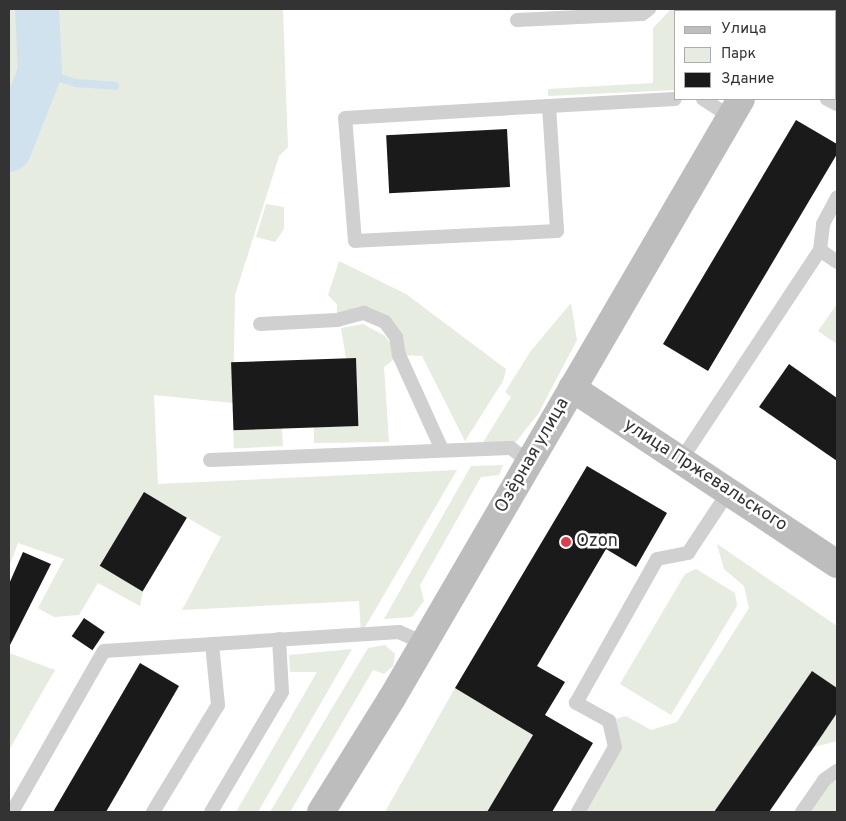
<!DOCTYPE html>
<html>
<head>
<meta charset="utf-8">
<style>
  body { margin:0 }
  #map { position:relative; width:846px; height:821px; overflow:hidden; background:#fff; font-family:Overpass,sans-serif }
  div>[style] { position:absolute }
  .green>* { inset:0; background:#e6ecdf; transform-origin:0 0 }
  .stream>* { height:8px; margin:-4px; padding:0 4px; transform-origin:4px; border-radius:4px; background:#cfe2ee }
  .river>* { height:44px; margin:-22px; padding:0 22px; transform-origin:22px; border-radius:22px; background:#cfe2ee }
  .building>* { inset:0; background:#1a1a1a; transform-origin:0 0 }
  .lane>* { height:14px; margin:-7px; padding:0 7px; transform-origin:7px; border-radius:7px; background:#d0d0d0 }
  .secondary>* { height:28px; margin:-14px; padding:0 14px; transform-origin:14px; border-radius:14px; background:#bdbdbd }
  .dots>* { width:14px; height:14px; translate:-50% -50%; box-sizing:border-box; border:2px solid #fff; border-radius:50% }
  span { translate:-50% -50%; white-space:nowrap; text-align:center; line-height:1.15; -webkit-text-stroke:5px #fff; paint-order:stroke }
  .street-label { font-size:18px; color:#333 }
  .poi-label { font-size:18px; color:#333 }
  .left { translate:0 -50%; text-align:left }
  .frame { position:absolute; inset:0; border:10px solid #333; pointer-events:none }
  .legend { position:absolute; left:674px; top:10px; width:162px; height:90px; box-sizing:border-box; background:#fff; border:1px solid #adadad; margin:0; padding:6px 9px; list-style:none; font-size:15px; color:#333 }
  .legend li { display:flex; align-items:center; gap:10px; height:25px }
  .legend b { width:25px; border:1px solid #adadad }
</style>
</head>
<body>
<div id="map">
  <div class="green">
    <i style="clip-path:polygon(9px 9px,283px 9px,288px 147px,279px 156px,235px 295px,233px 403px,154px 395px,158px 484px,457px 470px,361px 634px,359px 601px,182px 610px,221px 537px,144px 493px,100px 565px,143px 591px,140px 606px,98px 583px,79px 615px,54px 617px,38px 608px,64px 559px,18px 543px,9px 567px)"></i>
    <i style="clip-path:polygon(671px 9px,751px 9px,675px 11px,675px 90px,548px 96px,548px 89px,653px 83px,653px 28px)"></i>
    <i style="clip-path:polygon(266px 204px,284px 207px,284px 229px,275px 242px,256px 237px)"></i>
    <i style="clip-path:polygon(339px 261px,406px 294px,506px 369px,503px 381px,465px 441px,422px 356px,399px 355px,396px 337px,364px 313px,337px 320px,337px 304px,328px 295px)"></i>
    <i style="clip-path:polygon(571px 303px,577px 340px,538px 414px,511px 448px,479px 449px,511px 397px,505px 392px,530px 352px)"></i>
    <i style="clip-path:polygon(837px 304px,837px 344px,818px 331px)"></i>
    <i style="clip-path:polygon(363px 324px,385px 336px,392px 346px,394px 359px,384px 367px,389px 442px,314px 443px,314px 427px,358px 426px,356px 358px,346px 358px,341px 328px)"></i>
    <i style="left:282px;top:428px;width:18px;height:49px;rotate:87deg"></i>
    <i style="clip-path:polygon(503px 465px,499px 475px,481px 477px,420px 585px,424px 601px,412px 617px,384px 619px,471px 466px)"></i>
    <i style="clip-path:polygon(717px 544px,837px 626px,837px 688px,812px 671px,714px 812px,578px 812px,615px 747px,609px 721px,626px 716px,651px 730px,677px 722px,749px 608px,744px 586px,724px 569px)"></i>
    <i style="clip-path:polygon(696px 569px,735px 593px,737px 606px,671px 715px,620px 684px,685px 574px)"></i>
    <i style="clip-path:polygon(385px 645px,395px 654px,393px 666px,384px 674px,373px 670px,290px 812px,270px 812px,368px 648px)"></i>
    <i style="clip-path:polygon(352px 649px,258px 812px,236px 812px,317px 672px,290px 672px,289px 655px)"></i>
    <i style="clip-path:polygon(9px 653px,55px 670px,9px 750px)"></i>
    <i style="clip-path:polygon(455px 688px,533px 735px,487px 812px,385px 812px)"></i>
    <i style="clip-path:polygon(837px 713px,837px 741px,814px 747px)"></i>
    <i style="clip-path:polygon(824px 780px,837px 782px,837px 812px,802px 812px)"></i>
  </div>
  <div class="stream">
    <i style="left:40px;top:72px;width:38px;rotate:17deg"></i>
    <i style="left:76px;top:83px;width:39px;rotate:4deg"></i>
  </div>
  <div class="river">
    <i style="left:9px;top:150px;width:84px;rotate:-68.3deg"></i>
    <i style="left:40px;top:72px;width:63px;rotate:-92.7deg"></i>
  </div>
  <div class="building">
    <i style="clip-path:polygon(796px 120px,837px 144px,837px 154px,708px 371px,663px 344px)"></i>
    <i style="left:507px;top:129px;width:58px;height:121px;rotate:87deg"></i>
    <i style="left:356px;top:358px;width:68px;height:125px;rotate:88deg"></i>
    <i style="clip-path:polygon(789px 364px,837px 398px,837px 461px,759px 407px)"></i>
    <i style="clip-path:polygon(587px 466px,667px 513px,636px 567px,606px 549px,537px 666px,565px 682px,545px 715px,593px 743px,552px 812px,487px 812px,533px 735px,455px 688px)"></i>
    <i style="left:144px;top:492px;width:50px;height:86px;rotate:31deg"></i>
    <i style="clip-path:polygon(23px 552px,51px 564px,9px 647px,9px 584px)"></i>
    <i style="left:84px;top:618px;width:25px;height:22px;rotate:34deg"></i>
    <i style="clip-path:polygon(140px 663px,179px 686px,106px 812px,53px 812px)"></i>
    <i style="clip-path:polygon(812px 671px,837px 688px,837px 713px,814px 747px,769px 812px,714px 812px)"></i>
  </div>
  <div class="lane">
    <i style="left:517px;top:20px;width:125px;rotate:-2.7deg"></i>
    <i style="left:642px;top:14px;width:9px;rotate:-36deg"></i>
    <i style="left:835px;top:33px;width:4px;rotate:-63deg"></i>
    <i style="left:703px;top:99px;width:33px;rotate:33deg"></i>
    <i style="left:827px;top:99px;width:11px;rotate:27deg"></i>
    <i style="left:549px;top:106px;width:125px;rotate:86.3deg"></i>
    <i style="left:557px;top:231px;width:202px;rotate:177.2deg"></i>
    <i style="left:355px;top:241px;width:123px;rotate:-94.6deg"></i>
    <i style="left:345px;top:118px;width:204px;rotate:-3.4deg"></i>
    <i style="left:549px;top:106px;width:126px;rotate:-3.2deg"></i>
    <i style="left:820px;top:250px;width:26px;rotate:-83deg"></i>
    <i style="left:823px;top:224px;width:30px;rotate:-62deg"></i>
    <i style="left:260px;top:324px;width:77px;rotate:-3deg"></i>
    <i style="left:337px;top:320px;width:28px;rotate:-15deg"></i>
    <i style="left:364px;top:313px;width:23px;rotate:23deg"></i>
    <i style="left:385px;top:322px;width:19px;rotate:54deg"></i>
    <i style="left:396px;top:337px;width:18px;rotate:81deg"></i>
    <i style="left:399px;top:355px;width:104px;rotate:65.6deg"></i>
    <i style="left:210px;top:460px;width:301px;rotate:-2.3deg"></i>
    <i style="left:511px;top:448px;width:23px;rotate:38deg"></i>
    <i style="left:681px;top:460px;width:252px;rotate:-56.5deg"></i>
    <i style="left:820px;top:250px;width:21px;rotate:35deg"></i>
    <i style="left:12px;top:812px;width:185px;rotate:-60.3deg"></i>
    <i style="left:104px;top:651px;width:296px;rotate:-3.7deg"></i>
    <i style="left:399px;top:632px;width:27px;rotate:24deg"></i>
    <i style="left:153px;top:812px;width:125px;rotate:-58.7deg"></i>
    <i style="left:218px;top:705px;width:61px;rotate:-95.6deg"></i>
    <i style="left:211px;top:812px;width:139px;rotate:-59.4deg"></i>
    <i style="left:282px;top:692px;width:53px;rotate:-93.2deg"></i>
    <i style="left:578px;top:812px;width:75px;rotate:-60.4deg"></i>
    <i style="left:615px;top:747px;width:27px;rotate:-103deg"></i>
    <i style="left:609px;top:721px;width:38px;rotate:-151deg"></i>
    <i style="left:576px;top:703px;width:165px;rotate:-60.6deg"></i>
    <i style="left:657px;top:559px;width:32px;rotate:-11deg"></i>
    <i style="left:688px;top:553px;width:74px;rotate:-56.5deg"></i>
    <i style="left:802px;top:812px;width:39px;rotate:-55deg"></i>
    <i style="left:824px;top:780px;width:16px;rotate:-35deg"></i>
  </div>
  <div class="secondary">
    <i style="left:790px;top:11px;width:3px;rotate:-45deg"></i>
    <i style="left:572px;top:388px;width:318px;rotate:33.6deg"></i>
    <i style="left:321px;top:812px;width:134px;rotate:-58.1deg"></i>
    <i style="left:392px;top:698px;width:693px;rotate:-59.77deg"></i>
  </div>
  <div class="dots">
    <i style="left:566px;top:542px;background:#e63946"></i>
  </div>
  <div class="street-label">
    <span style="left:533px;top:456px;rotate:-60deg">Озёрная улица</span>
    <span style="left:705px;top:476px;rotate:33deg">улица Пржевальского</span>
  </div>
  <div class="poi-label">
    <span class="left" style="left:576px;top:542px">Ozon</span>
  </div>
  <div class="frame"></div>
  <ul class="legend">
  <li><b style="height:6px;background:#bdbdbd"></b>Улица</li>
  <li><b style="height:14px;background:#e6ecdf"></b>Парк</li>
  <li><b style="height:14px;background:#1a1a1a"></b>Здание</li>
  </ul>
</div>
</body>
</html>
